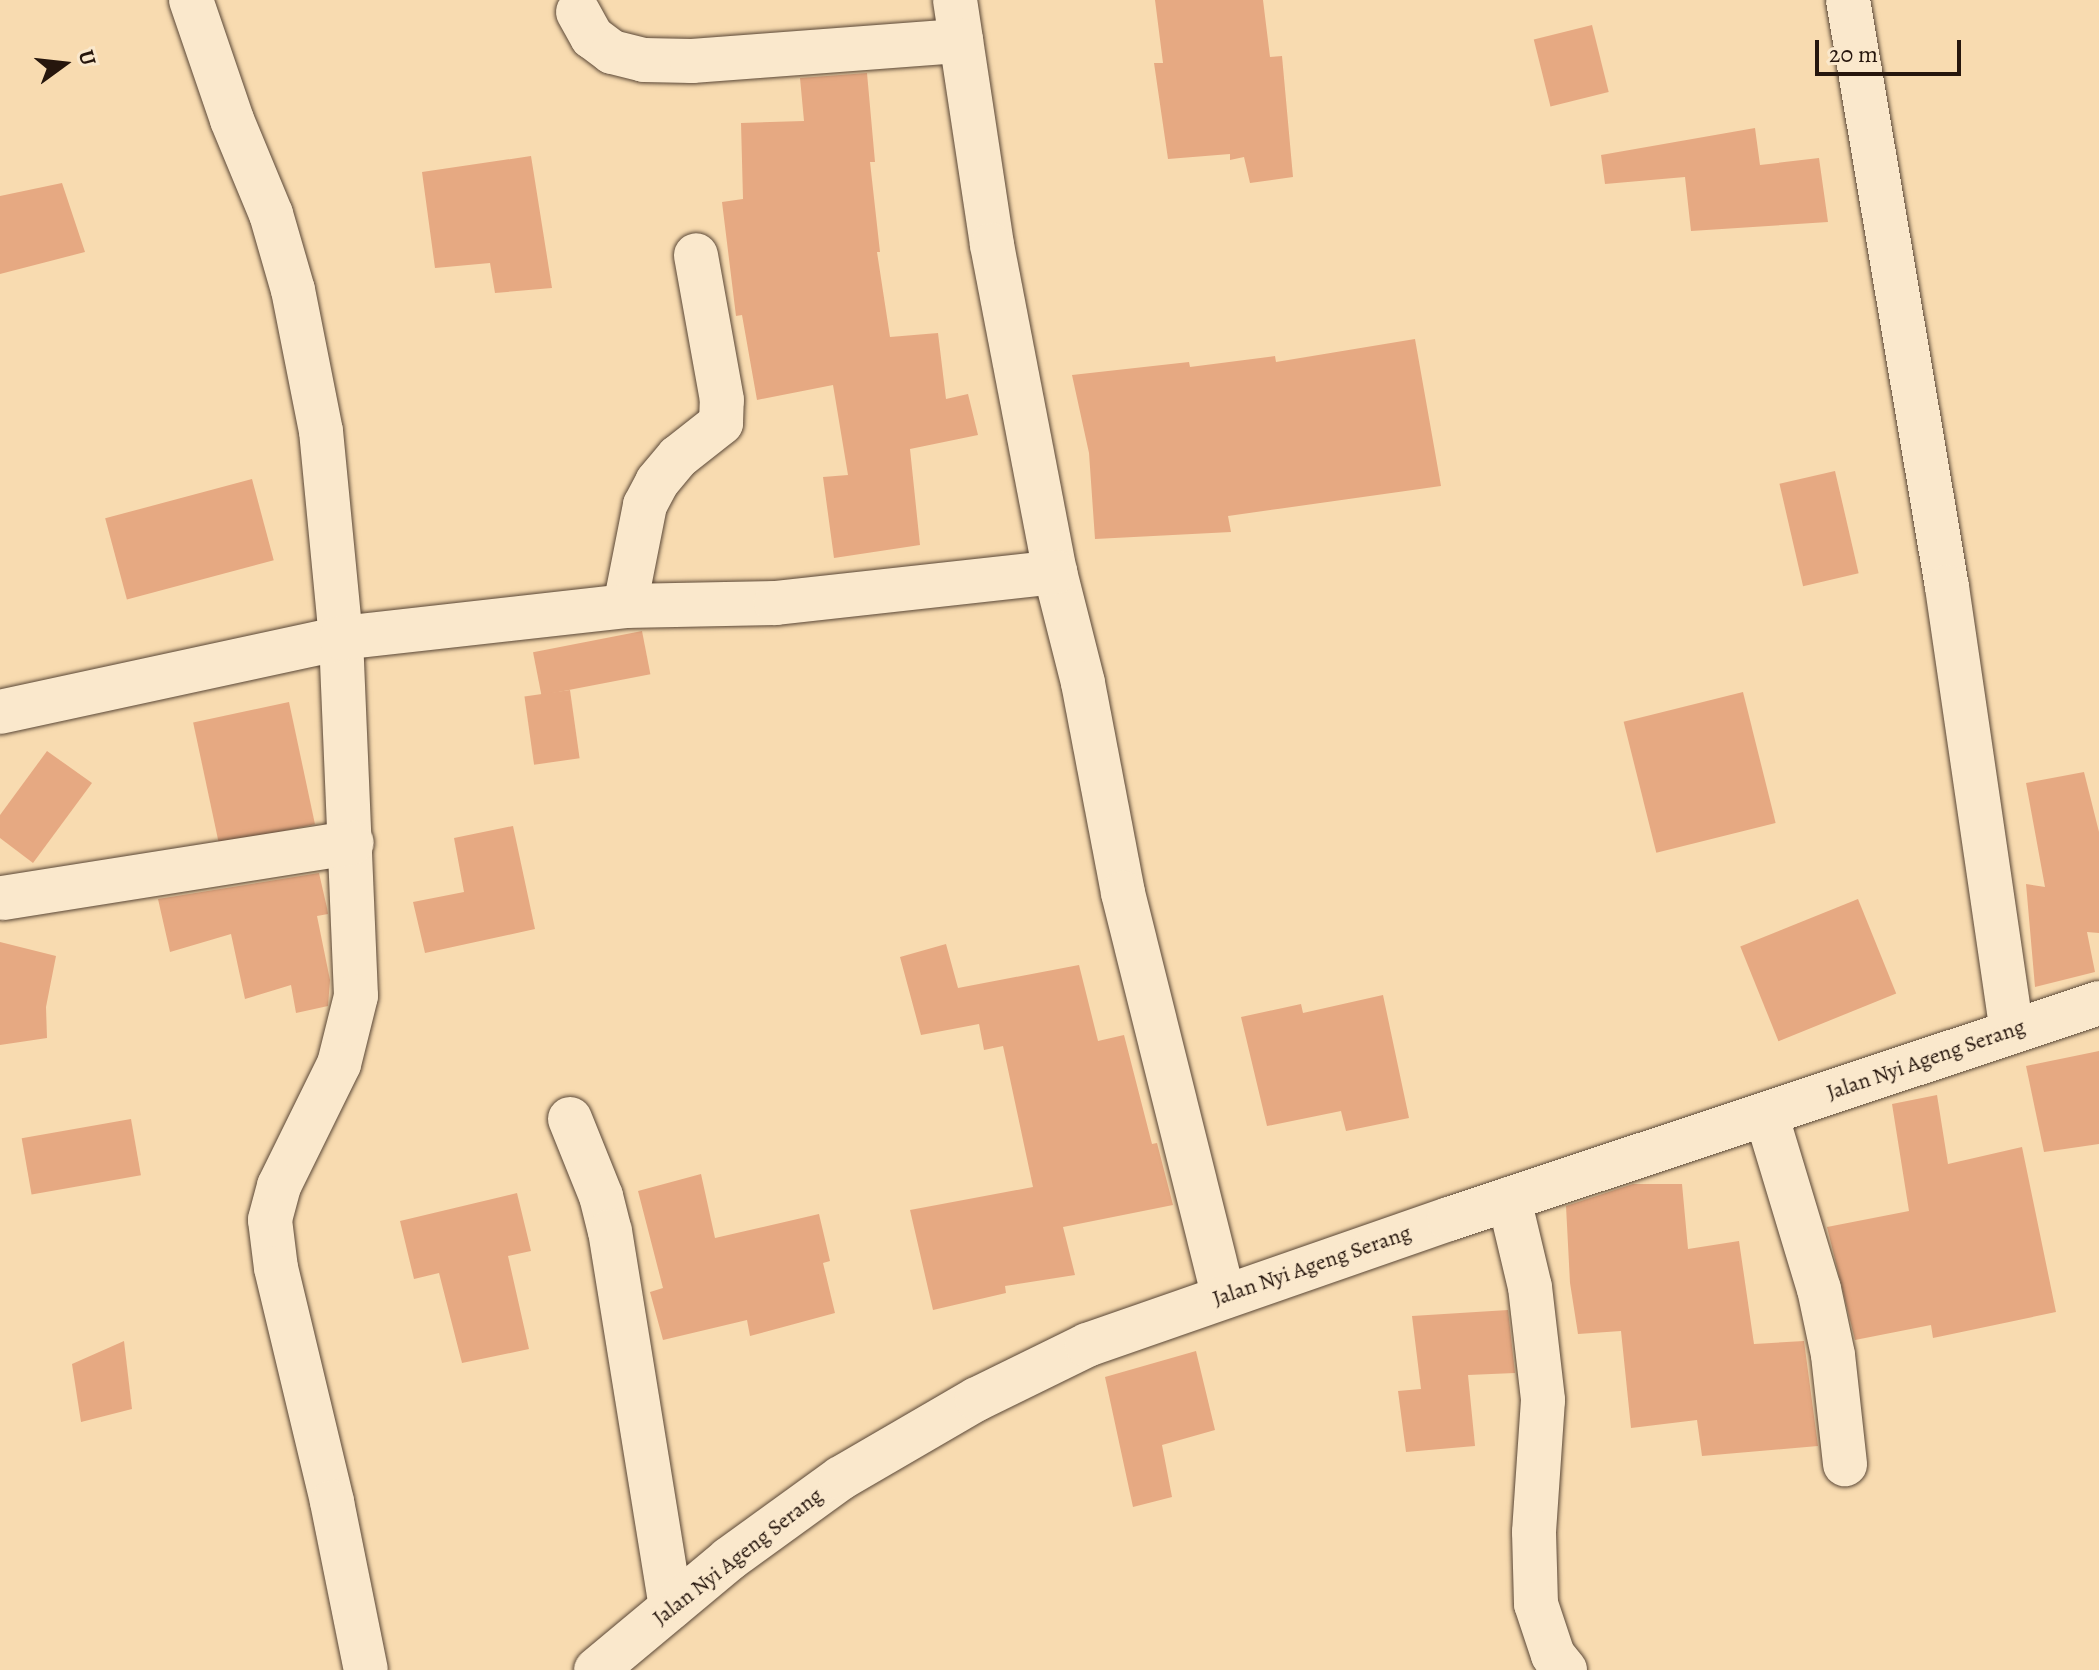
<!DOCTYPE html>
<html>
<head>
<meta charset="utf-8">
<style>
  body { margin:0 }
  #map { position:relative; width:2099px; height:1670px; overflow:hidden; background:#f8dbb0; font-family:Alegreya,serif }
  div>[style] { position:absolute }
  .building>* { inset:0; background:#e6a982; transform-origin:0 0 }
  .roads { filter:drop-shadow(0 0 2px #5a4736) drop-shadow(0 0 2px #5a4736) }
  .street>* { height:44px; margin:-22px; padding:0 22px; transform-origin:22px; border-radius:22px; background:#fae8cc }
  span { translate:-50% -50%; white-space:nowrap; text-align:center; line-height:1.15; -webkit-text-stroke:7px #fae8cc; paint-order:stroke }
  .street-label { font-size:22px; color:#26160d }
  .north { position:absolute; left:24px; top:24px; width:80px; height:80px; -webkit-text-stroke:6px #fae8cc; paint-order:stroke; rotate:75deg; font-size:22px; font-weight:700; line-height:32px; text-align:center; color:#26160d }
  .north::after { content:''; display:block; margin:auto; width:28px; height:36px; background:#26160d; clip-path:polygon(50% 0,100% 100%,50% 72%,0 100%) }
  .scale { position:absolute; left:1815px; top:40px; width:146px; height:36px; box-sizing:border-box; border:4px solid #26160d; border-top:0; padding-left:10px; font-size:24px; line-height:28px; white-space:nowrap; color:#26160d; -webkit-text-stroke:6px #fae8cc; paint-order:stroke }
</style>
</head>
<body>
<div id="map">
  <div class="building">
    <i style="clip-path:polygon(1155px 0,1263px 0,1270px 57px,1282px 56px,1293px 177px,1250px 183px,1244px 157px,1230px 160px,1230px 154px,1168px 159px,1154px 63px,1163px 63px)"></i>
    <i style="left:1592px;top:25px;width:69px;height:60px;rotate:76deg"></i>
    <i style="clip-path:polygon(867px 73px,875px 162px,870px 162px,880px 252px,877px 252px,890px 337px,938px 333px,946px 399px,968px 394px,978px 435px,910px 449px,920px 545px,834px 558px,823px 477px,848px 475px,833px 385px,757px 400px,742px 315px,736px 316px,722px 202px,743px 199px,741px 123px,804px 121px,800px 78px)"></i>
    <i style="clip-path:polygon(1755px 128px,1760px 165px,1819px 158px,1828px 222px,1691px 231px,1685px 177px,1605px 184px,1601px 155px)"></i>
    <i style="clip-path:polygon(531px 156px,552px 288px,495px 293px,490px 263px,435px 268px,422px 172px)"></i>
    <i style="clip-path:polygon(62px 183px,85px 252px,0 274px,0 196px)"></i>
    <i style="clip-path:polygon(1415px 339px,1441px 486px,1228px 516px,1231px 532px,1095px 539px,1089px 453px,1072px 375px,1189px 362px,1190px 367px,1275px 356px,1276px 362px)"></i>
    <i style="left:1835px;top:471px;width:105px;height:57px;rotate:77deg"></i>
    <i style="left:252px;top:479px;width:84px;height:152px;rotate:75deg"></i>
    <i style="left:642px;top:631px;width:44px;height:111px;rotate:79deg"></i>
    <i style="left:570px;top:690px;width:69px;height:46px;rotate:82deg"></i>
    <i style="left:1743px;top:692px;width:135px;height:123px;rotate:76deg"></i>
    <i style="left:289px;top:702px;width:125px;height:98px;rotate:78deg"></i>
    <i style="clip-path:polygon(47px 751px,92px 783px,33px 863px,0 838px,0 815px)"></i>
    <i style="clip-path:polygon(2084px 772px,2099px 832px,2099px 933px,2087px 932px,2095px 972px,2035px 987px,2026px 884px,2045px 887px,2026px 783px)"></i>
    <i style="clip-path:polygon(513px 826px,535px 929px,425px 953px,413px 902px,464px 892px,454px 838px)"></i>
    <i style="clip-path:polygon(319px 873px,327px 908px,328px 914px,317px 916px,330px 980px,328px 1006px,296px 1013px,291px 985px,245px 999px,231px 934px,170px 952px,158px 899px)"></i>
    <i style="left:1858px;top:899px;width:102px;height:127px;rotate:68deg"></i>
    <i style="clip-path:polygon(0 942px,56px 956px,46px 1007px,47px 1038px,0 1045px)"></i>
    <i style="clip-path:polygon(946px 944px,958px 988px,1079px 965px,1098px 1041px,1124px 1035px,1152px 1144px,1157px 1143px,1173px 1205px,1063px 1227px,1075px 1275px,1005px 1286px,1006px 1293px,933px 1310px,910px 1210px,1033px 1187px,1003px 1046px,984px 1050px,979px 1024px,921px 1035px,900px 957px)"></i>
    <i style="clip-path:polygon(1383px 995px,1409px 1118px,1346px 1131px,1341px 1111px,1267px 1126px,1241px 1017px,1301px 1004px,1303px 1013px)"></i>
    <i style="clip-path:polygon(2099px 1051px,2099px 1144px,2044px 1152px,2026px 1066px)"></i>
    <i style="clip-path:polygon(1937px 1095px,1948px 1164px,2022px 1147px,2056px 1312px,1933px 1338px,1931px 1325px,1855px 1340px,1827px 1227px,1909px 1211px,1892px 1104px)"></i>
    <i style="left:131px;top:1119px;width:57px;height:111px;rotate:80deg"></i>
    <i style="clip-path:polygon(701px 1174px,715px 1238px,819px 1214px,830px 1261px,823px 1263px,835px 1313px,750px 1336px,747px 1320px,663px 1340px,650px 1292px,663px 1288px,638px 1191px)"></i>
    <i style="clip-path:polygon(1633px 1184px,1682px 1184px,1688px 1249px,1739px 1241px,1754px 1344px,1804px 1341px,1818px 1446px,1702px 1456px,1697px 1420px,1631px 1428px,1621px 1331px,1578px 1334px,1570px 1283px,1566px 1206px)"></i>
    <i style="clip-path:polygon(517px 1193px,531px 1251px,508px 1256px,529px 1349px,462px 1363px,439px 1273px,414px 1279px,400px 1221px)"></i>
    <i style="clip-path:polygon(1508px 1310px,1515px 1373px,1468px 1375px,1475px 1446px,1406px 1452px,1398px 1391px,1421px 1389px,1412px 1316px)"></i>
    <i style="clip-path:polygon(124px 1341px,132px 1409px,81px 1422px,72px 1364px)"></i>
    <i style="clip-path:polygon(1196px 1351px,1215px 1430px,1162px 1445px,1172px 1497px,1133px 1507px,1105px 1377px)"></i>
  </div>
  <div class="roads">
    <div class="street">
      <i style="left:191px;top:0;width:127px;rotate:71.1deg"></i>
      <i style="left:232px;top:120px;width:102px;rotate:67.5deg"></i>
      <i style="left:271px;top:214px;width:79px;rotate:73.9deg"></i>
      <i style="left:293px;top:290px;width:144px;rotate:78.8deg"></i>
      <i style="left:321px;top:431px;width:208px;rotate:84.5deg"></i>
      <i style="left:341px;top:638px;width:358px;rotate:87.6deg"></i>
      <i style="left:356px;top:996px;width:70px;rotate:104deg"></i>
      <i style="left:339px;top:1064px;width:136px;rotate:116.2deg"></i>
      <i style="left:279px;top:1186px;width:35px;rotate:105deg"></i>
      <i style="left:270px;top:1220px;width:48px;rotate:82.9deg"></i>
      <i style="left:276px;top:1268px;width:241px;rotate:76.5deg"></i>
      <i style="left:332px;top:1502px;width:171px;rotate:78.6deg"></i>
      <i style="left:955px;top:0;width:248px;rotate:81.4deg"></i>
      <i style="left:992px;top:245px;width:333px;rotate:79.1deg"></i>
      <i style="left:1055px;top:572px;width:114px;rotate:75.8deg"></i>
      <i style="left:1083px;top:683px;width:214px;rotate:79.2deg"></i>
      <i style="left:1123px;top:893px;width:416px;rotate:76deg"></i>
      <i style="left:1848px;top:0;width:595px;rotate:80.43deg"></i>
      <i style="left:1947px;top:587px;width:449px;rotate:81.7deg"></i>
      <i style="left:578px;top:12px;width:29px;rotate:61deg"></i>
      <i style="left:592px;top:37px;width:25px;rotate:37deg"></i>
      <i style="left:612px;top:52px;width:33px;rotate:14deg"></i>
      <i style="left:644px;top:60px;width:48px;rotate:1.2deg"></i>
      <i style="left:692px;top:61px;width:270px;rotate:-4.3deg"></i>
      <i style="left:625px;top:606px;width:103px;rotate:-78.8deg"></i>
      <i style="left:645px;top:505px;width:26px;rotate:-62deg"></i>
      <i style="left:657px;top:482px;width:33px;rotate:-50deg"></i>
      <i style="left:678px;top:457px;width:55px;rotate:-38.3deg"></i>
      <i style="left:721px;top:423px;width:23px;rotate:-88deg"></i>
      <i style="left:722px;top:400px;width:147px;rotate:-100.2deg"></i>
      <i style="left:0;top:712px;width:349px;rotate:-12.2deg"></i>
      <i style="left:341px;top:638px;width:286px;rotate:-6.4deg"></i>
      <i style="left:625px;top:606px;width:151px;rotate:-1.1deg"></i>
      <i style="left:776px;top:603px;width:281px;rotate:-6.3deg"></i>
      <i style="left:3px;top:898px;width:353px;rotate:-9deg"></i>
      <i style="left:1766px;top:1114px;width:183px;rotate:73.2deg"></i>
      <i style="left:1819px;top:1289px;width:67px;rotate:78deg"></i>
      <i style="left:1833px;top:1355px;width:110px;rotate:83.7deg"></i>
      <i style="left:570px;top:1119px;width:83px;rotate:68.1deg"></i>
      <i style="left:601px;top:1196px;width:36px;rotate:76deg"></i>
      <i style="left:610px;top:1231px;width:381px;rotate:80.8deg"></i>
      <i style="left:1509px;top:1199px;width:90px;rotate:76.6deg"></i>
      <i style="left:1530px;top:1287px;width:114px;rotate:83.4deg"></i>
      <i style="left:1543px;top:1400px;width:132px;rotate:93.9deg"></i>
      <i style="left:1534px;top:1532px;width:72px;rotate:88.4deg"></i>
      <i style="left:1536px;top:1604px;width:54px;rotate:71.6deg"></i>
      <i style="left:1553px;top:1655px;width:19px;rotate:51deg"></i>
      <i style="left:596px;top:1670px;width:173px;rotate:-39.8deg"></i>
      <i style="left:729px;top:1559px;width:138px;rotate:-35.9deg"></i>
      <i style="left:841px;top:1478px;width:157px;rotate:-30.2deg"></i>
      <i style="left:977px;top:1399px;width:123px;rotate:-26.1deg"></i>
      <i style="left:1087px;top:1345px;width:383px;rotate:-19.2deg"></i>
      <i style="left:1449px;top:1219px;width:685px;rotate:-18.38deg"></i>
    </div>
  </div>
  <div class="street-label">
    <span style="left:1926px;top:1060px;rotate:-19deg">Jalan Nyi Ageng Serang</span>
    <span style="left:1312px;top:1266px;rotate:-19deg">Jalan Nyi Ageng Serang</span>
    <span style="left:738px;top:1557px;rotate:-38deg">Jalan Nyi Ageng Serang</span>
  </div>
  <div class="north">U</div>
  <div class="scale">20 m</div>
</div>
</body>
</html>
